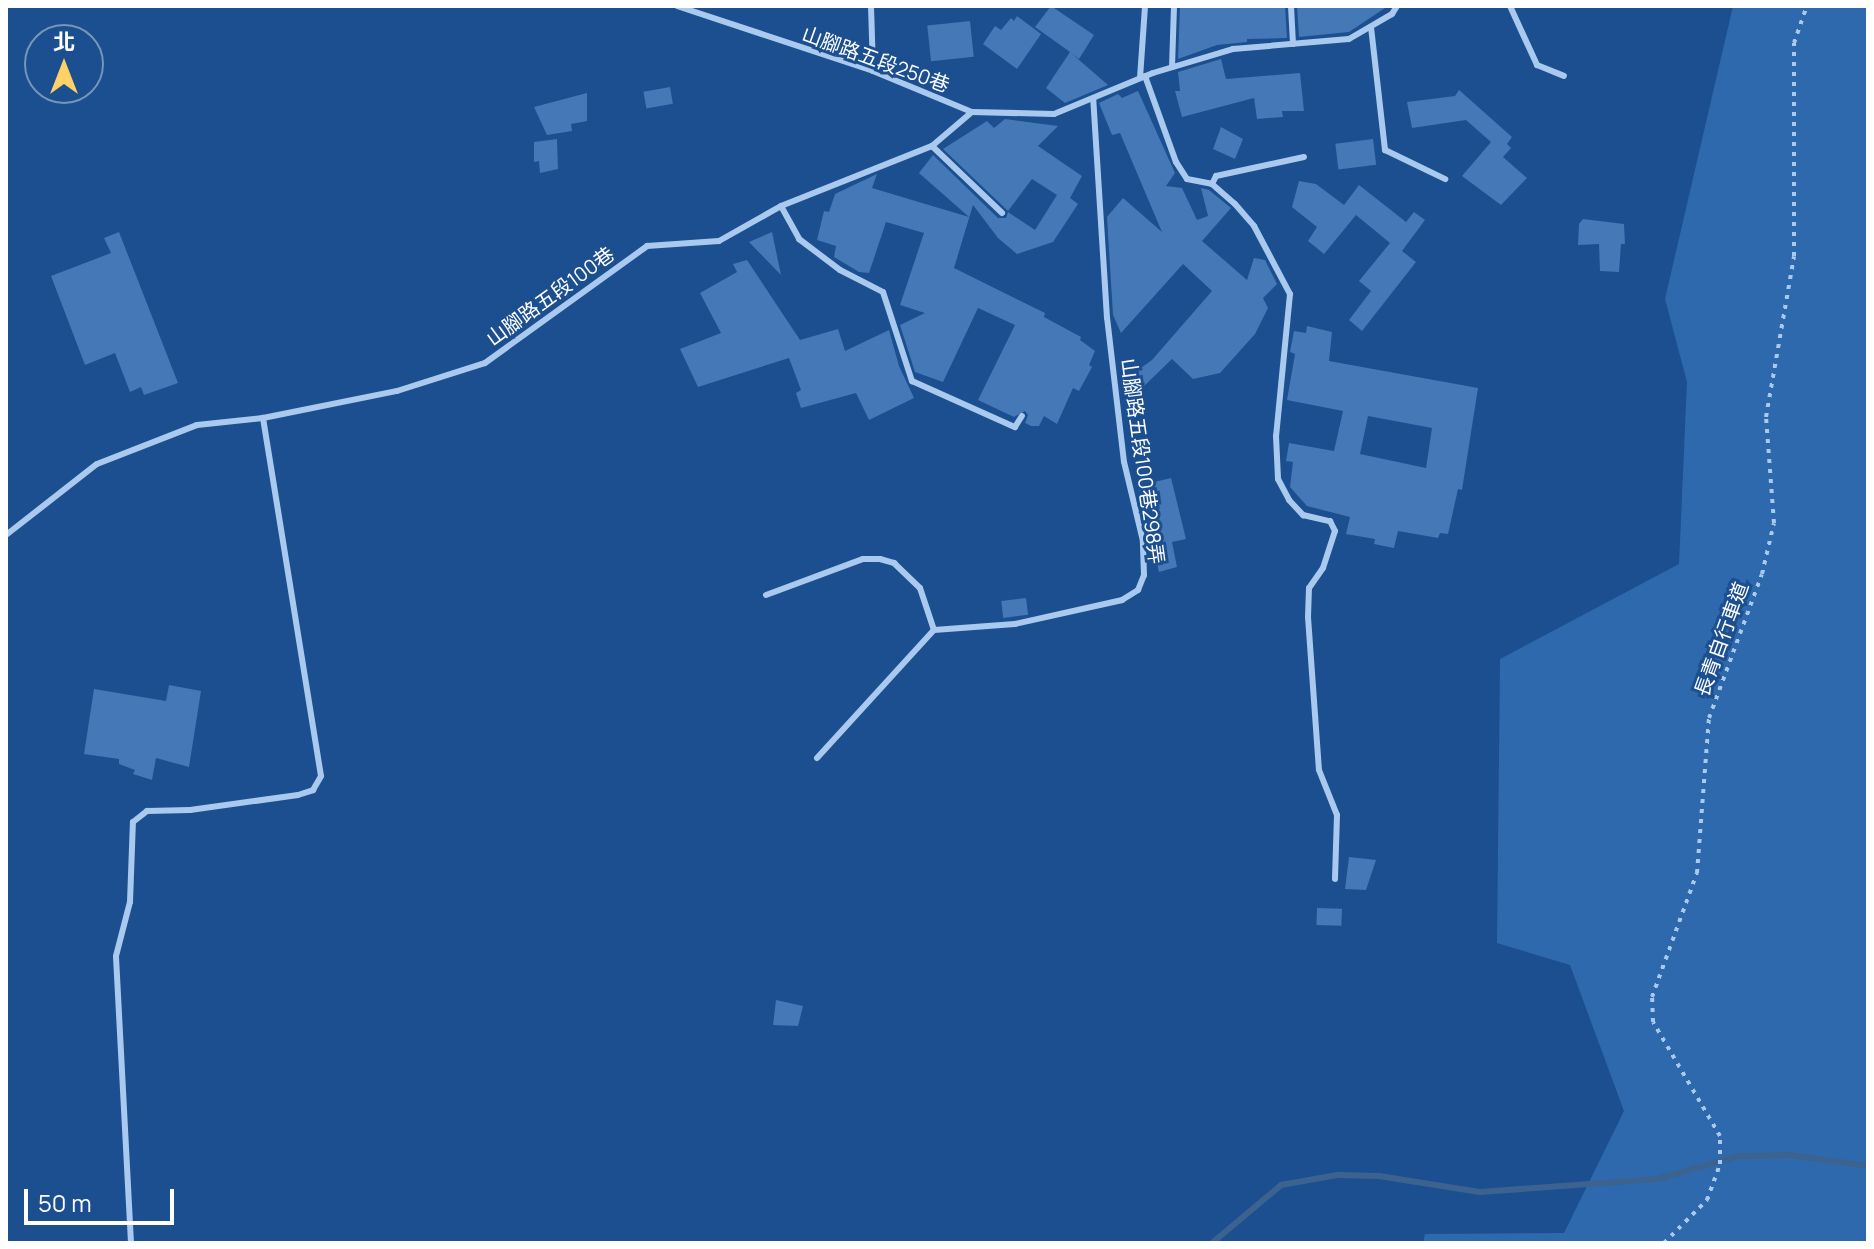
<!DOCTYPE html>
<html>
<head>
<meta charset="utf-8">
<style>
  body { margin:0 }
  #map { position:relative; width:1874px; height:1249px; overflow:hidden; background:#1b4f8f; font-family:Manrope,"Noto Sans TC",sans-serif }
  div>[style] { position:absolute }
  .green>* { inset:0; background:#2e69ad }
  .stream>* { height:6px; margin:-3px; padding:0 3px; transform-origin:3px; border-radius:3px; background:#3c6290 }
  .building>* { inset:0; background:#4478b7; transform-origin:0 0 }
  .path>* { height:4px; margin-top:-2px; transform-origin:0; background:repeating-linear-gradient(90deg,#a9c9ee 0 4px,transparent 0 10px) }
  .service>* { height:6px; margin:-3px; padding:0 3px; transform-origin:3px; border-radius:3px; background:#a9c9ee }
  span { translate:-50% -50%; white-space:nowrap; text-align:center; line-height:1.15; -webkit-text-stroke:6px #1b4f8f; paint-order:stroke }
  .street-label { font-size:20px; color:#fff }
  .frame { position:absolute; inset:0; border:8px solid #fff; pointer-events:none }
  .north { position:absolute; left:24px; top:24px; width:80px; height:80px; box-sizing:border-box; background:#1b4f8f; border:2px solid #7695bc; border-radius:50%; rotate:0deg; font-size:22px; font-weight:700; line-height:32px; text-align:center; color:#fff }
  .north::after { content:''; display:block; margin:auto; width:28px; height:36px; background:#ffd166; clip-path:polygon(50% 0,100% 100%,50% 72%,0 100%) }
  .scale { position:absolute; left:24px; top:1189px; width:150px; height:36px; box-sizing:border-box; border:4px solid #fff; border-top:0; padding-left:10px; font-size:24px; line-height:28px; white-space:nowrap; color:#fff; -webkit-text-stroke:6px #1b4f8f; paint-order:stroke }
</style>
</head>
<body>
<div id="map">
  <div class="green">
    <i style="clip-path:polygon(1733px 6px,1868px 6px,1868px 1243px,1423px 1243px,1425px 1234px,1564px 1233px,1624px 1111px,1570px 965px,1497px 943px,1500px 659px,1679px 564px,1687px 382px,1665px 299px)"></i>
  </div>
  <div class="stream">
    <i style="left:1212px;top:1243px;width:90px;rotate:-40deg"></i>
    <i style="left:1281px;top:1185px;width:57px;rotate:-10.1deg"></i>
    <i style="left:1337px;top:1175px;width:42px;rotate:1.4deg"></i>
    <i style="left:1379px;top:1176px;width:102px;rotate:9deg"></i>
    <i style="left:1480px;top:1192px;width:178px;rotate:-4.2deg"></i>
    <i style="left:1658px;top:1179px;width:84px;rotate:-15.9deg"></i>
    <i style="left:1739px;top:1156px;width:52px;rotate:-1.1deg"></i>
    <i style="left:1791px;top:1155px;width:78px;rotate:8.1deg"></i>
  </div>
  <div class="building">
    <i style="clip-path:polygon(1051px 6px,1094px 35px,1079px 59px,1071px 53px,1108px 85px,1065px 103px,1046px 88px,1070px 52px,1035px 27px)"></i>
    <i style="clip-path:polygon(1180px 6px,1285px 6px,1287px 38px,1247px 39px,1247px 42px,1217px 45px,1178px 59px)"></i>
    <i style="clip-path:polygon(1297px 6px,1388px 6px,1349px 32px,1299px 37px)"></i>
    <i style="clip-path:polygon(1017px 16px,1041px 34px,1017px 69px,983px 44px,995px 26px,1001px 30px,1011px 18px,1014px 21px)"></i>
    <i style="left:970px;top:21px;width:36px;height:43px;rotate:84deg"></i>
    <i style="clip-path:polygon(1221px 59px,1226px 79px,1300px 73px,1304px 111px,1282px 111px,1283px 117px,1257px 119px,1254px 98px,1182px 117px,1175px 91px,1180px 91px,1178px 72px)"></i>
    <i style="left:670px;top:87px;width:17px;height:27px;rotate:80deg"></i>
    <i style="clip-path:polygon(1459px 90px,1512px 137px,1507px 144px,1511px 148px,1503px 157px,1527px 178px,1501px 205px,1462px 176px,1491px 142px,1466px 120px,1412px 128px,1407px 102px,1455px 96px)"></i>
    <i style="clip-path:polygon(1138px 91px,1175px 173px,1166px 186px,1182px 188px,1197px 220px,1208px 216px,1201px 188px,1209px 190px,1231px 208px,1202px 241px,1247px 280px,1254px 258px,1265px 260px,1277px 284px,1263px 298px,1268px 308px,1255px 334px,1220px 373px,1193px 379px,1172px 359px,1142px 388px,1134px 381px,1138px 375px,1135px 372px,1152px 360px,1212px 291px,1183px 264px,1121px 333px,1113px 315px,1107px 217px,1123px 198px,1162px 232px,1120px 133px,1112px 135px,1099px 103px,1118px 94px,1122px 98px)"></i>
    <i style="clip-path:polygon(587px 93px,587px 121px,571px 124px,572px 131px,547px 135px,534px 107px)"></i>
    <i style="clip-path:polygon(1005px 119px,1058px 126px,1038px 146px,1082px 176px,1070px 198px,1078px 204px,1053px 242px,1017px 254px,998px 238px,973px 205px,954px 268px,1045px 313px,1044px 317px,1081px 337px,1080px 340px,1095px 351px,1089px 365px,1092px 367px,1079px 391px,1073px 388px,1057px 424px,1044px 416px,1039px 426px,1031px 426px,1025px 423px,1028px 415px,1025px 411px,1014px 417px,978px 400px,1015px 325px,978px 308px,943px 382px,915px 372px,900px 325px,925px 313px,900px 305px,924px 233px,886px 222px,869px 273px,859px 272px,834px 257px,836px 246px,817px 240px,824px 211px,829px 212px,835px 194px,877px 174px,872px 188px,969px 217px,919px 173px,933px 155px,998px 218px,1006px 218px,1008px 212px,1035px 230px,1057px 195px,1032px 179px,1008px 211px,943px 149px,987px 121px,994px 128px)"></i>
    <i style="clip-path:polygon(1221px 127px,1243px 139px,1235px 159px,1213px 149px)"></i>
    <i style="clip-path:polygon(557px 139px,558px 169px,540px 173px,539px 161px,534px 162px,534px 142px)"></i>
    <i style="left:1373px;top:139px;width:26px;height:38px;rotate:83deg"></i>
    <i style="clip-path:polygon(1299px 181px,1316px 184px,1344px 205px,1359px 185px,1406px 222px,1414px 212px,1425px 220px,1402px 251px,1416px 262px,1362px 331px,1349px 320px,1371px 291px,1359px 281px,1390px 243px,1356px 215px,1324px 254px,1308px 241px,1317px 227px,1292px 207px)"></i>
    <i style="clip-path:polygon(1583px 219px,1624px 224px,1625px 244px,1621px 244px,1619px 272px,1600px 271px,1599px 244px,1578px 245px,1579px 224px)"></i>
    <i style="clip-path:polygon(119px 232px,178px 383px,144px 395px,141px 387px,130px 392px,115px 353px,85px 365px,51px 276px,111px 253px,104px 238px)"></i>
    <i style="clip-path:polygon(772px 232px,781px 275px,749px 242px)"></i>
    <i style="clip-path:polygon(747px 260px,800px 340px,838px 329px,845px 351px,889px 330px,899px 366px,914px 398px,869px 420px,856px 393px,801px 408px,796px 393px,801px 390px,789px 358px,698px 387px,680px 349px,721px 333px,700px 293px,737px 272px,733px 264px)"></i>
    <i style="clip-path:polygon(evenodd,1307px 326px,1332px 332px,1329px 361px,1478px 388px,1462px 490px,1458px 489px,1448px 534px,1440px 533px,1438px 538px,1398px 531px,1394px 548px,1374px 544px,1375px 539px,1346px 534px,1350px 517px,1307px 506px,1290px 487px,1293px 462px,1286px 461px,1289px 443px,1334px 451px,1343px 411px,1287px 400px,1295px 354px,1290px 352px,1294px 331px,1306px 333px,1307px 326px,1368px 416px,1432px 428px,1426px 468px,1360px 454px,1368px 416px)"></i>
    <i style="clip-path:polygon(1171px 478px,1186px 539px,1172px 542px,1177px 567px,1159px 572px,1138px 486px)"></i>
    <i style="left:1026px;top:598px;width:17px;height:25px;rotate:83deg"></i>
    <i style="clip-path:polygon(169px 685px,201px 691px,189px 767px,156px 758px,152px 780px,133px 774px,135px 770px,119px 764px,119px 759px,84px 754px,94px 689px,166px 701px)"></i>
    <i style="clip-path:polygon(1349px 857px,1376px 860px,1366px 890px,1345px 889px)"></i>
    <i style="left:1317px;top:908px;width:25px;height:17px;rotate:2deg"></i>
    <i style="clip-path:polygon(776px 1000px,803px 1006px,798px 1026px,773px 1025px)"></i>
  </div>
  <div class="path">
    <i style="left:1664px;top:1243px;width:61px;rotate:-45deg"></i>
    <i style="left:1707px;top:1200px;width:38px;rotate:-70deg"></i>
    <i style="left:1720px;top:1164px;width:28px;rotate:-90deg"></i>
    <i style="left:1720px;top:1136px;width:132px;rotate:-120.4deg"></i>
    <i style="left:1653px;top:1022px;width:25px;rotate:-92deg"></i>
    <i style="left:1652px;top:997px;width:132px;rotate:-70.1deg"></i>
    <i style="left:1697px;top:873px;width:155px;rotate:-85.6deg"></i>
    <i style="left:1709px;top:718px;width:153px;rotate:-69.8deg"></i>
    <i style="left:1762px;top:574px;width:52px;rotate:-76.8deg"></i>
    <i style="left:1774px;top:523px;width:106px;rotate:-94.3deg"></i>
    <i style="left:1766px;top:417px;width:163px;rotate:-80.1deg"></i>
    <i style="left:1794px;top:256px;width:213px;rotate:-90deg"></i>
    <i style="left:1794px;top:43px;width:39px;rotate:-71deg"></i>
  </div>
  <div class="service">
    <i style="left:677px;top:6px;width:206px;rotate:18.3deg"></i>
    <i style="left:873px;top:71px;width:107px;rotate:22.5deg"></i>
    <i style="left:972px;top:112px;width:82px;rotate:1.4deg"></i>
    <i style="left:1054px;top:114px;width:107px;rotate:-22.5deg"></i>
    <i style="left:1153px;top:73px;width:84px;rotate:-16.7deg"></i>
    <i style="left:1233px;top:49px;width:116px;rotate:-4.9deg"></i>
    <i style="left:1349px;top:39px;width:50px;rotate:-30.2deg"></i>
    <i style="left:1392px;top:14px;width:9px;rotate:-58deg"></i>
    <i style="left:871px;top:6px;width:65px;rotate:88.2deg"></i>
    <i style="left:1291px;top:6px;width:38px;rotate:87deg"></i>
    <i style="left:1510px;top:6px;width:65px;rotate:65.4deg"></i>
    <i style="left:1537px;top:65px;width:29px;rotate:22deg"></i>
    <i style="left:1371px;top:27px;width:124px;rotate:83.5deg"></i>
    <i style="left:1385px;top:150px;width:67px;rotate:25.8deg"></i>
    <i style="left:1172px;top:67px;width:61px;rotate:-88.1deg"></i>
    <i style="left:1145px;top:76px;width:91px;rotate:70.2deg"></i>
    <i style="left:1176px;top:162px;width:20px;rotate:57deg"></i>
    <i style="left:1187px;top:179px;width:25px;rotate:11deg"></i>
    <i style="left:1212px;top:184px;width:30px;rotate:41deg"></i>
    <i style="left:1235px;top:204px;width:29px;rotate:49deg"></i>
    <i style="left:1254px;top:226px;width:77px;rotate:62.1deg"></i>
    <i style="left:1290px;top:294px;width:143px;rotate:95.6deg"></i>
    <i style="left:1276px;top:436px;width:43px;rotate:87.3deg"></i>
    <i style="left:1278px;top:479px;width:24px;rotate:62deg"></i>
    <i style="left:1289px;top:500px;width:21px;rotate:47deg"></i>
    <i style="left:1303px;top:515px;width:28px;rotate:13deg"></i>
    <i style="left:1330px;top:521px;width:11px;rotate:63deg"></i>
    <i style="left:1335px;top:531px;width:39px;rotate:108deg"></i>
    <i style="left:1323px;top:568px;width:24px;rotate:125deg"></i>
    <i style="left:1309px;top:588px;width:29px;rotate:92deg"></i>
    <i style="left:1308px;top:617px;width:153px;rotate:85.9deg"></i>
    <i style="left:1319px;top:770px;width:48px;rotate:68.2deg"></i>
    <i style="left:1337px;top:815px;width:64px;rotate:91.8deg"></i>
    <i style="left:1140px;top:78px;width:72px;rotate:-86deg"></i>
    <i style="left:932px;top:146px;width:97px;rotate:43.7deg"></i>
    <i style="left:1212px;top:184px;width:9px;rotate:-63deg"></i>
    <i style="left:1216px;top:176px;width:90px;rotate:-12.2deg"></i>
    <i style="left:781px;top:206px;width:38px;rotate:61deg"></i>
    <i style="left:799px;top:239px;width:51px;rotate:37.1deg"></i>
    <i style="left:840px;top:270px;width:48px;rotate:27.1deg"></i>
    <i style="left:883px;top:292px;width:94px;rotate:72deg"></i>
    <i style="left:912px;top:381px;width:113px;rotate:24.1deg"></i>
    <i style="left:1015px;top:427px;width:13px;rotate:-58deg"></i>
    <i style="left:6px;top:535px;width:115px;rotate:-38deg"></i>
    <i style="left:97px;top:464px;width:107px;rotate:-21.3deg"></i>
    <i style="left:197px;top:425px;width:66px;rotate:-6.1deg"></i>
    <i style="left:263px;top:418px;width:137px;rotate:-11.4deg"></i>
    <i style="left:397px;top:391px;width:92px;rotate:-17.7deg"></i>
    <i style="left:485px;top:363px;width:200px;rotate:-35.8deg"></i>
    <i style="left:647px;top:246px;width:72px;rotate:-4deg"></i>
    <i style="left:719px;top:241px;width:71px;rotate:-29.4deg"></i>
    <i style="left:781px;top:206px;width:162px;rotate:-21.7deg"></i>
    <i style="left:932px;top:146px;width:52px;rotate:-40.4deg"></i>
    <i style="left:766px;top:595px;width:103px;rotate:-20.4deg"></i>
    <i style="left:863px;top:559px;width:17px"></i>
    <i style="left:880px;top:559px;width:15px;rotate:16deg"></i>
    <i style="left:894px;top:563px;width:36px;rotate:44deg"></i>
    <i style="left:920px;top:588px;width:44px;rotate:71.6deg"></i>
    <i style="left:817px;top:758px;width:173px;rotate:-47.6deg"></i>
    <i style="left:934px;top:630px;width:81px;rotate:-4.2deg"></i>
    <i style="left:1015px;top:624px;width:110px;rotate:-12.6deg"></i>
    <i style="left:1122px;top:600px;width:19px;rotate:-32deg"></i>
    <i style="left:1138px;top:590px;width:16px;rotate:-68deg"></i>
    <i style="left:1144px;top:575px;width:34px;rotate:-92deg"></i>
    <i style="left:1143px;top:541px;width:81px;rotate:-103.5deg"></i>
    <i style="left:1124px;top:462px;width:145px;rotate:-96.7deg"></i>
    <i style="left:1107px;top:318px;width:220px;rotate:-93.6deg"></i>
    <i style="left:131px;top:1243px;width:287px;rotate:-93deg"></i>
    <i style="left:116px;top:956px;width:56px;rotate:-75.5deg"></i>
    <i style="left:130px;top:902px;width:80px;rotate:-87.9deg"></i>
    <i style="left:133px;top:822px;width:18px;rotate:-38deg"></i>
    <i style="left:147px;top:811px;width:43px;rotate:-1.3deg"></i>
    <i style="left:190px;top:810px;width:109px;rotate:-7.9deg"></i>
    <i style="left:298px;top:795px;width:16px;rotate:-18deg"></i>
    <i style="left:313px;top:790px;width:16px;rotate:-60deg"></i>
    <i style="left:321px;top:776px;width:363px;rotate:-99.2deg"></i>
  </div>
  <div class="street-label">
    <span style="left:876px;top:59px;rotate:20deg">山腳路五段250巷</span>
    <span style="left:550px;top:296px;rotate:-36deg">山腳路五段100巷</span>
    <span style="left:1143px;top:461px;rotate:82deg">山腳路五段100巷298弄</span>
    <span style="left:1721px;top:639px;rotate:-70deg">長青自行車道</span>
  </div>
  <div class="frame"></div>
  <div class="north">北</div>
  <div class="scale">50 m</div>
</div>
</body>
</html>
